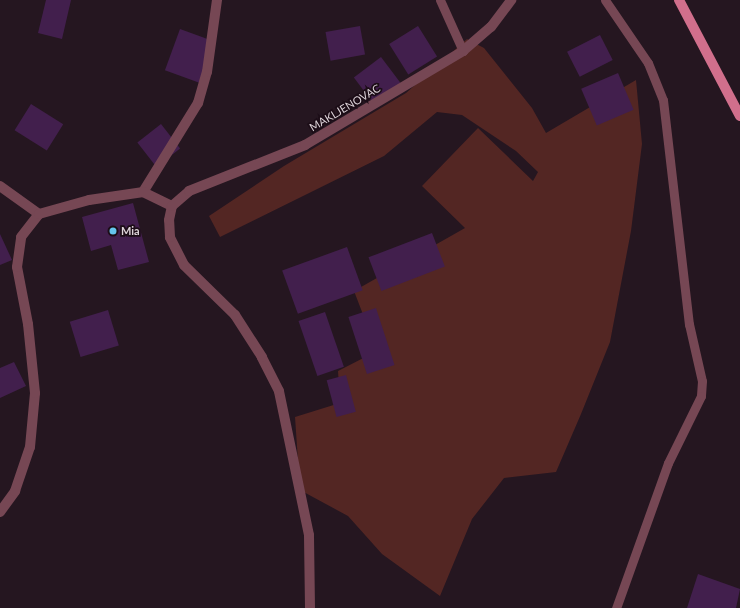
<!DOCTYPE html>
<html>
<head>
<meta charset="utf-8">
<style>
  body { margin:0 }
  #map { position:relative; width:740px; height:608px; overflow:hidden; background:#251620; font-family:Lato,sans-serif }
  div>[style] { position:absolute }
  .green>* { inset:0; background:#532623 }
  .building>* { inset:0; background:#421f4d; transform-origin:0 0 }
  .service>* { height:9px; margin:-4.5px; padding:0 4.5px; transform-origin:4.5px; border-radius:4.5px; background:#764754 }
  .minor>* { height:10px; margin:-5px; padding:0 5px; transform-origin:5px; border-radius:5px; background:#764754 }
  .tertiary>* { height:10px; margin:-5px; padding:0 5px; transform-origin:5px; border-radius:5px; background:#764754 }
  .primary>* { height:10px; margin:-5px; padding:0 5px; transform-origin:5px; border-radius:5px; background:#d16f8c }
  .dots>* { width:11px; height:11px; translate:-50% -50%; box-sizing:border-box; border:2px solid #1c0d17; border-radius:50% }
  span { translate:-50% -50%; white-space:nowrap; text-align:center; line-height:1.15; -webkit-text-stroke:3.5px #1c0d17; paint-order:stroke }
  .street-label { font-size:11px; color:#ddd3d9 }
  .poi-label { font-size:11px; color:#ddd3d9; font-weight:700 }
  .left { translate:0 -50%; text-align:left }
</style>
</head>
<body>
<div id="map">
  <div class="green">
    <i style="clip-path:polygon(467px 39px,484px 48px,532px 108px,546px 133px,636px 80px,642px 144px,631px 231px,610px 342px,581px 414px,556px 472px,504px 478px,472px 519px,440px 596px,382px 554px,348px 516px,300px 490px,295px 417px,340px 403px,338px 371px,377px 351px,354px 291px,465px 228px,422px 186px,478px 128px,533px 181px,538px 172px,516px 151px,462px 115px,437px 112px,384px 156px,220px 237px,209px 216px,284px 166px,406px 93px)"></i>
  </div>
  <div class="building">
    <i style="clip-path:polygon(46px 0,71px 0,62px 39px,38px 33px)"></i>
    <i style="left:360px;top:26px;width:29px;height:35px;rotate:80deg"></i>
    <i style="left:418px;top:26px;width:36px;height:34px;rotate:58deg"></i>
    <i style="left:180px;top:29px;width:38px;height:44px;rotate:20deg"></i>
    <i style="left:600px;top:35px;width:28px;height:37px;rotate:63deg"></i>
    <i style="left:381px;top:57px;width:36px;height:34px;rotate:53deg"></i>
    <i style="left:618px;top:73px;width:40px;height:40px;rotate:67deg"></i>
    <i style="left:31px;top:104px;width:38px;height:31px;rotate:32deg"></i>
    <i style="left:161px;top:124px;width:31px;height:30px;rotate:52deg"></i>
    <i style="clip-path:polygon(133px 203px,149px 262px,118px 270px,111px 245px,91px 251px,82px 217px)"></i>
    <i style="left:432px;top:233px;width:36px;height:68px;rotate:69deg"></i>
    <i style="clip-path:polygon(0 234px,12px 260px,0 265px)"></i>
    <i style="left:347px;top:247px;width:46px;height:69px;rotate:70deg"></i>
    <i style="left:376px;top:308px;width:60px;height:29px;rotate:72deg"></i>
    <i style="left:108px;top:310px;width:37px;height:40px;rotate:73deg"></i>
    <i style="left:325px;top:312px;width:58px;height:28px;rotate:71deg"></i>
    <i style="clip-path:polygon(14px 362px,26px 386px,0 398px,0 368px)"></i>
    <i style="left:346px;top:375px;width:38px;height:20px;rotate:75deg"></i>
    <i style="clip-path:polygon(698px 574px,740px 589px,736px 608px,687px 608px)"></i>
  </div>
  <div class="service">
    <i style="left:440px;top:0;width:56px;rotate:65.7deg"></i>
    <i style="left:605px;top:0;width:76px;rotate:55.7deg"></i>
    <i style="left:648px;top:63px;width:40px;rotate:68deg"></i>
    <i style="left:663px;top:100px;width:226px;rotate:83.4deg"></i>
    <i style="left:689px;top:324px;width:58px;rotate:77.2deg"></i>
    <i style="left:702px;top:381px;width:15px;rotate:94deg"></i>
    <i style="left:701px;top:396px;width:75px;rotate:116.2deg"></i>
    <i style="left:668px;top:463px;width:154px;rotate:109.7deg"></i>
  </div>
  <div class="minor">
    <i style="left:0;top:186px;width:48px;rotate:35.7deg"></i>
    <i style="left:143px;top:192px;width:105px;rotate:-58.3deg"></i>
    <i style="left:198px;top:103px;width:32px;rotate:-74deg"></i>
    <i style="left:207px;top:72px;width:73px;rotate:-82.1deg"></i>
    <i style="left:0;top:512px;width:26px;rotate:-54deg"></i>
    <i style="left:15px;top:491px;width:46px;rotate:-71.2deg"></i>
    <i style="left:30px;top:447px;width:54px;rotate:-84.7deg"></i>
    <i style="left:35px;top:393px;width:69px;rotate:-95.8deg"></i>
    <i style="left:28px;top:324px;width:58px;rotate:-100.9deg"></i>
    <i style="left:17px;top:267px;width:30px;rotate:-82deg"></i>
    <i style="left:21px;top:237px;width:29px;rotate:-52deg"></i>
    <i style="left:39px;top:214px;width:52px;rotate:-15.6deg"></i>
    <i style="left:89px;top:200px;width:55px;rotate:-8.4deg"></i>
    <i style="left:143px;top:192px;width:32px;rotate:26deg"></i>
  </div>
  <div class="tertiary">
    <i style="left:310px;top:608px;width:73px;rotate:-90.8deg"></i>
    <i style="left:309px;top:535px;width:147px;rotate:-101.8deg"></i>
    <i style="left:279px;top:391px;width:38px;rotate:-117deg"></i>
    <i style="left:262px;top:357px;width:50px;rotate:-122.7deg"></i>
    <i style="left:235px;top:315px;width:71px;rotate:-135.6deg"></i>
    <i style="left:184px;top:265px;width:31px;rotate:-117deg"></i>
    <i style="left:170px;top:237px;width:17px;rotate:-93deg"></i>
    <i style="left:169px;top:220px;width:14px;rotate:-78deg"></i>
    <i style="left:172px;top:206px;width:23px;rotate:-41deg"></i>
    <i style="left:189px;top:191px;width:125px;rotate:-21.6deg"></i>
    <i style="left:305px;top:145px;width:184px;rotate:-30.7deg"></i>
    <i style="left:463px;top:51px;width:37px;rotate:-41deg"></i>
    <i style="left:491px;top:27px;width:34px;rotate:-53deg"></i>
  </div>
  <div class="primary">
    <i style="left:679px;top:0;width:131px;rotate:62.3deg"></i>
  </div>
  <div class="dots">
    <i style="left:113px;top:231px;background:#65c5ee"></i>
  </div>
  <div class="street-label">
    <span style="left:345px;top:108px;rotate:-31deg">MAKLJENOVAC</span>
  </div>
  <div class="poi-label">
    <span class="left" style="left:121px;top:231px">Mia</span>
  </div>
</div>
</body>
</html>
